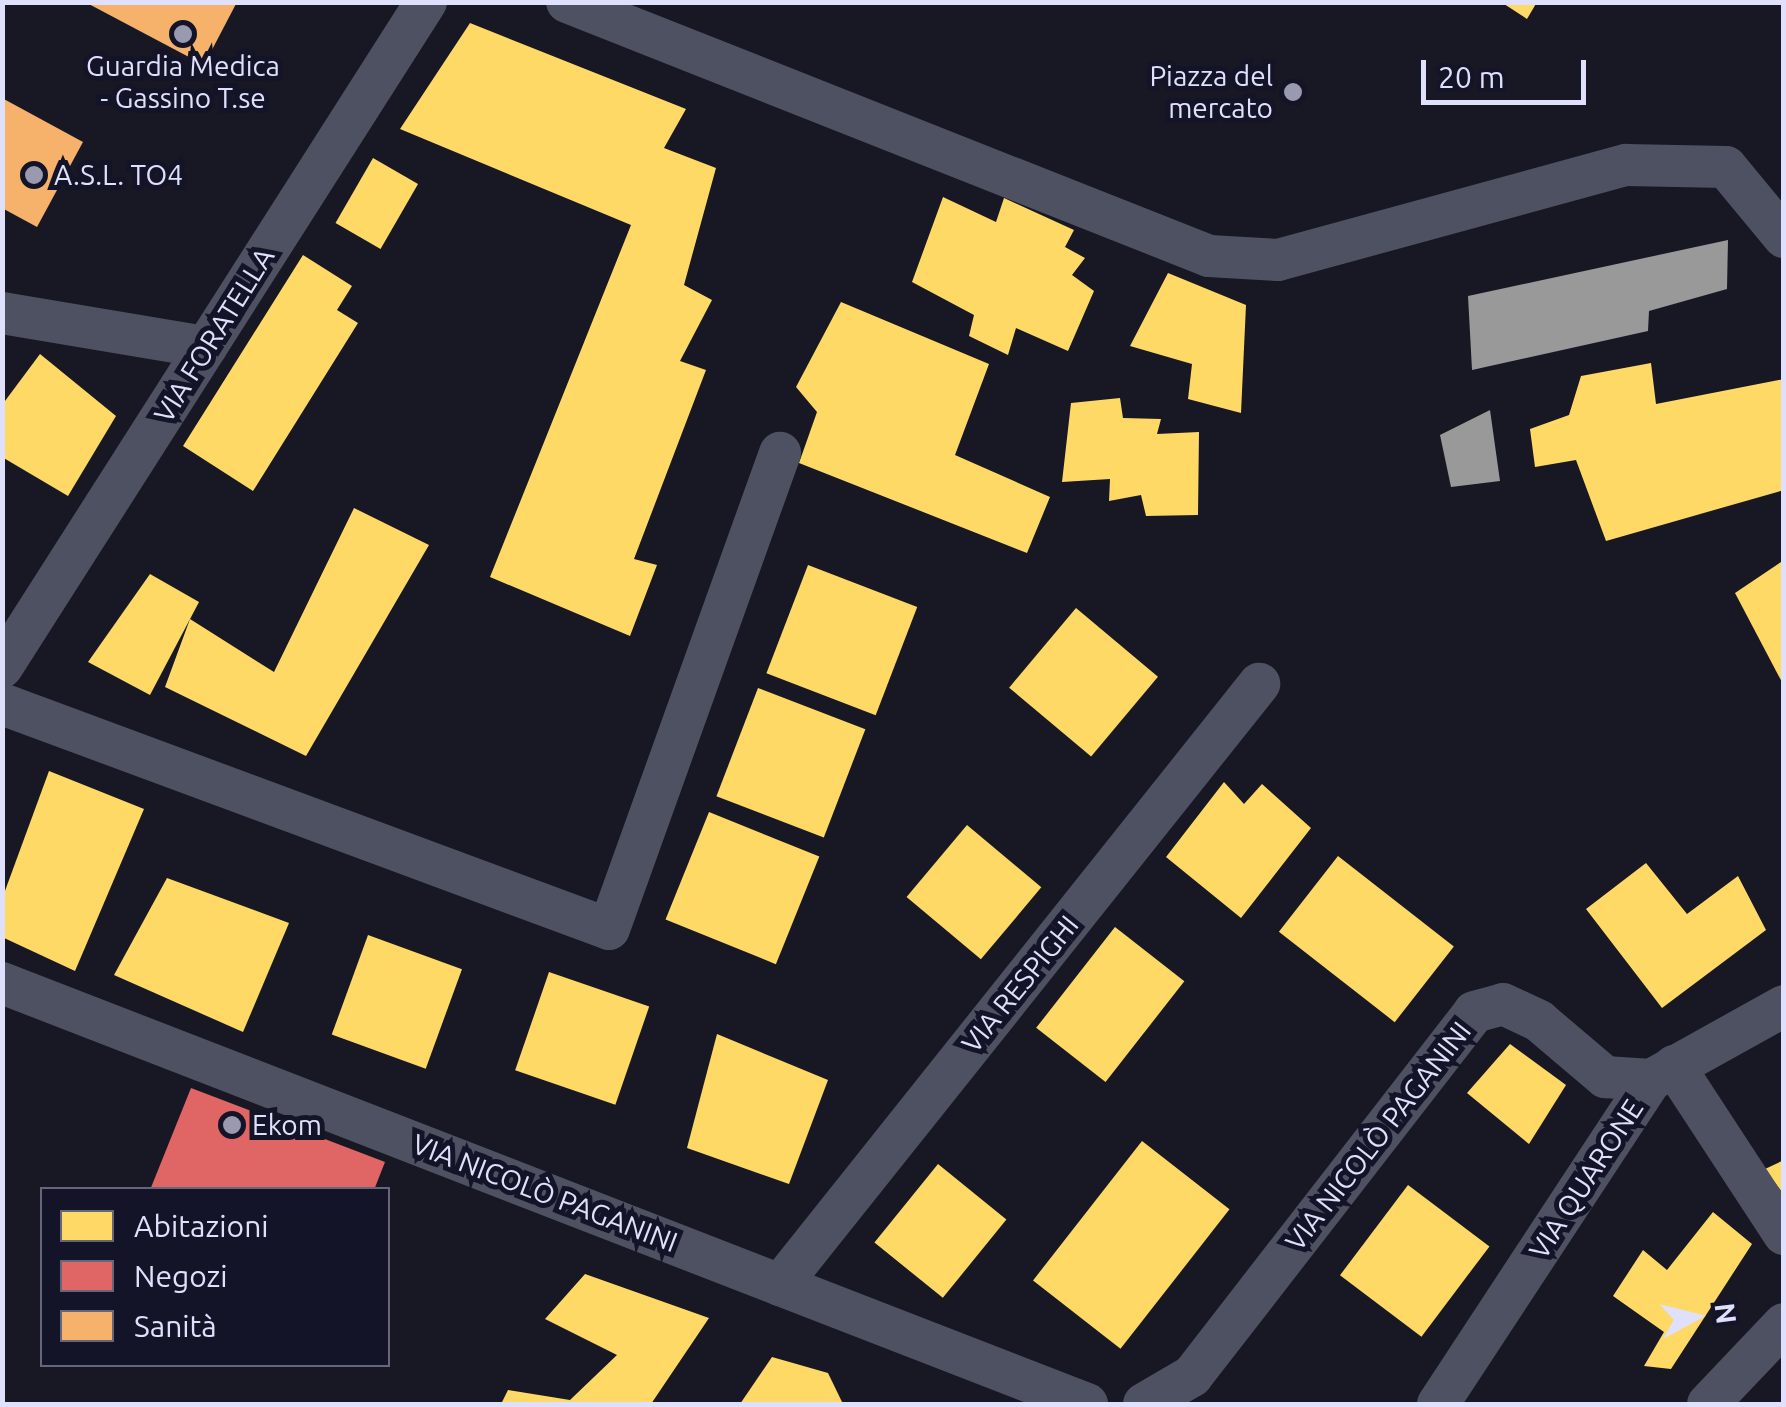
<!DOCTYPE html>
<html>
<head>
<meta charset="utf-8">
<style>
  body { margin:0 }
  #map { position:relative; width:1786px; height:1407px; overflow:hidden; background:#181824; font-family:Ubuntu,sans-serif }
  div>[style] { position:absolute }
  .homes>* { inset:0; background:#ffd966; transform-origin:0 0 }
  .shops>* { inset:0; background:#e06666 }
  .health>* { inset:0; background:#f6b26b }
  .industry>* { inset:0; background:#999 }
  .street>* { height:42px; margin:-21px; padding:0 21px; transform-origin:21px; border-radius:21px; background:#4e5162 }
  .dots>* { width:28px; height:28px; translate:-50% -50%; box-sizing:border-box; border:5px solid #141428; border-radius:50% }
  span { translate:-50% -50%; white-space:nowrap; text-align:center; line-height:1.15; -webkit-text-stroke:10px #141428; paint-order:stroke }
  .poi-label { font-size:28px; color:#dfe0fb }
  .right { translate:-100% -50%; text-align:right }
  .left { translate:0 -50%; text-align:left }
  .street-label { font-size:28px; color:#dfe0fb }
  .frame { position:absolute; inset:0; border:5px solid #dfe0fb; pointer-events:none }
  .legend { position:absolute; left:40px; top:1187px; width:350px; height:180px; box-sizing:border-box; background:#141428; border:2px solid #65667c; margin:0; padding:12px 18px; list-style:none; font-size:30px; color:#dfe0fb }
  .legend li { display:flex; align-items:center; gap:20px; height:50px }
  .legend b { width:50px; border:2px solid #65667c }
  .north { position:absolute; left:1646px; top:1267px; width:100px; height:100px; -webkit-text-stroke:8px #141428; paint-order:stroke; rotate:83deg; font-size:28px; font-weight:700; line-height:40px; text-align:center; color:#dfe0fb }
  .north::after { content:''; display:block; margin:auto; width:35px; height:45px; background:#dfe0fb; clip-path:polygon(50% 0,100% 100%,50% 72%,0 100%) }
  .scale { position:absolute; left:1421px; top:60px; width:165px; height:45px; box-sizing:border-box; border:5px solid #dfe0fb; border-top:0; padding-left:12px; font-size:30px; line-height:35px; white-space:nowrap; color:#dfe0fb; -webkit-text-stroke:8px #141428; paint-order:stroke }
</style>
</head>
<body>
<div id="map">
  <div class="homes">
    <i style="clip-path:polygon(1501px 2px,1537px 2px,1527px 19px)"></i>
    <i style="clip-path:polygon(470px 23px,686px 109px,664px 148px,716px 168px,684px 285px,712px 300px,680px 361px,706px 370px,634px 559px,657px 565px,630px 636px,490px 577px,631px 225px,400px 129px)"></i>
    <i style="left:373px;top:158px;width:52px;height:75px;rotate:30deg"></i>
    <i style="clip-path:polygon(943px 197px,996px 222px,1004px 198px,1074px 230px,1065px 247px,1085px 258px,1072px 275px,1094px 291px,1068px 351px,1016px 328px,1008px 355px,969px 336px,974px 315px,912px 282px)"></i>
    <i style="clip-path:polygon(303px 255px,352px 286px,337px 310px,358px 323px,253px 491px,183px 446px)"></i>
    <i style="clip-path:polygon(1168px 273px,1246px 305px,1241px 413px,1188px 399px,1192px 364px,1130px 346px)"></i>
    <i style="clip-path:polygon(841px 302px,989px 364px,955px 455px,1050px 497px,1027px 553px,799px 463px,817px 412px,796px 387px)"></i>
    <i style="clip-path:polygon(40px 354px,116px 416px,68px 496px,2px 457px,2px 405px)"></i>
    <i style="clip-path:polygon(1651px 363px,1656px 404px,1784px 379px,1784px 490px,1606px 541px,1576px 460px,1535px 467px,1530px 429px,1569px 415px,1581px 376px)"></i>
    <i style="clip-path:polygon(1120px 398px,1123px 418px,1161px 419px,1157px 434px,1199px 432px,1198px 515px,1146px 516px,1141px 495px,1109px 501px,1110px 479px,1062px 482px,1071px 403px)"></i>
    <i style="clip-path:polygon(354px 508px,429px 545px,306px 756px,165px 687px,190px 619px,274px 672px)"></i>
    <i style="clip-path:polygon(1784px 560px,1784px 686px,1735px 593px)"></i>
    <i style="left:808px;top:565px;width:117px;height:116px;rotate:21deg"></i>
    <i style="clip-path:polygon(150px 574px,199px 602px,150px 695px,88px 662px)"></i>
    <i style="left:1076px;top:608px;width:107px;height:104px;rotate:40deg"></i>
    <i style="left:758px;top:688px;width:115px;height:116px;rotate:21deg"></i>
    <i style="clip-path:polygon(49px 771px,144px 809px,75px 971px,2px 937px,2px 899px)"></i>
    <i style="clip-path:polygon(1224px 782px,1244px 804px,1262px 784px,1311px 828px,1241px 918px,1166px 857px)"></i>
    <i style="left:709px;top:812px;width:119px;height:116px;rotate:22deg"></i>
    <i style="left:967px;top:825px;width:97px;height:94px;rotate:40deg"></i>
    <i style="left:1338px;top:856px;width:147px;height:96px;rotate:38deg"></i>
    <i style="clip-path:polygon(1646px 863px,1687px 914px,1738px 876px,1766px 930px,1662px 1008px,1586px 909px)"></i>
    <i style="clip-path:polygon(167px 878px,289px 923px,243px 1032px,114px 975px)"></i>
    <i style="left:1115px;top:927px;width:88px;height:128px;rotate:38deg"></i>
    <i style="left:368px;top:935px;width:100px;height:106px;rotate:20deg"></i>
    <i style="left:549px;top:972px;width:106px;height:104px;rotate:19deg"></i>
    <i style="clip-path:polygon(717px 1034px,828px 1080px,789px 1184px,687px 1148px)"></i>
    <i style="clip-path:polygon(1510px 1044px,1566px 1085px,1529px 1144px,1467px 1093px)"></i>
    <i style="left:1142px;top:1141px;width:111px;height:177px;rotate:38deg"></i>
    <i style="clip-path:polygon(1784px 1160px,1784px 1195px,1765px 1169px)"></i>
    <i style="left:938px;top:1164px;width:88px;height:101px;rotate:39deg"></i>
    <i style="left:1408px;top:1185px;width:102px;height:113px;rotate:37deg"></i>
    <i style="clip-path:polygon(1713px 1212px,1752px 1244px,1671px 1369px,1644px 1366px,1664px 1332px,1613px 1296px,1643px 1250px,1667px 1270px)"></i>
    <i style="clip-path:polygon(585px 1274px,709px 1318px,651px 1404px,501px 1404px,508px 1390px,570px 1400px,617px 1355px,545px 1319px)"></i>
    <i style="clip-path:polygon(772px 1357px,828px 1373px,843px 1404px,740px 1404px)"></i>
  </div>
  <div class="shops">
    <i style="clip-path:polygon(191px 1088px,385px 1162px,374px 1190px,150px 1190px)"></i>
  </div>
  <div class="health">
    <i style="clip-path:polygon(85px 2px,237px 2px,204px 65px)"></i>
    <i style="clip-path:polygon(2px 98px,83px 142px,37px 227px,2px 208px)"></i>
  </div>
  <div class="industry">
    <i style="clip-path:polygon(1728px 240px,1727px 289px,1649px 311px,1648px 331px,1472px 370px,1468px 296px)"></i>
    <i style="clip-path:polygon(1490px 410px,1500px 481px,1451px 487px,1440px 435px)"></i>
  </div>
  <div class="street">
    <i style="left:567px;top:2px;width:690px;rotate:21.59deg"></i>
    <i style="left:1209px;top:256px;width:69px;rotate:3.3deg"></i>
    <i style="left:1278px;top:260px;width:361px;rotate:-15.3deg"></i>
    <i style="left:1626px;top:165px;width:100px;rotate:1.1deg"></i>
    <i style="left:1726px;top:167px;width:91px;rotate:50.4deg"></i>
    <i style="left:2px;top:313px;width:207px;rotate:9.5deg"></i>
    <i style="left:2px;top:667px;width:789px;rotate:-57.48deg"></i>
    <i style="left:2px;top:704px;width:647px;rotate:20.34deg"></i>
    <i style="left:609px;top:929px;width:506px;rotate:-70.24deg"></i>
    <i style="left:2px;top:983px;width:1164px;rotate:21.21deg"></i>
    <i style="left:1674px;top:1066px;width:201px;rotate:56.8deg"></i>
    <i style="left:780px;top:1285px;width:769px;rotate:-51.44deg"></i>
    <i style="left:1144px;top:1404px;width:56px;rotate:-30.3deg"></i>
    <i style="left:1192px;top:1376px;width:460px;rotate:-52.2deg"></i>
    <i style="left:1474px;top:1012px;width:30px;rotate:-15deg"></i>
    <i style="left:1503px;top:1004px;width:40px;rotate:25deg"></i>
    <i style="left:1539px;top:1021px;width:87px;rotate:40.3deg"></i>
    <i style="left:1605px;top:1077px;width:46px;rotate:3.7deg"></i>
    <i style="left:1438px;top:1404px;width:388px;rotate:-56.7deg"></i>
    <i style="left:1651px;top:1080px;width:152px;rotate:-29.1deg"></i>
    <i style="left:1708px;top:1404px;width:110px;rotate:-46.5deg"></i>
  </div>
  <div class="dots">
    <i style="left:183px;top:34px;background:#999ab0"></i>
    <i style="left:1293px;top:92px;background:#999ab0"></i>
    <i style="left:34px;top:175px;background:#999ab0"></i>
    <i style="left:232px;top:1125px;background:#999ab0"></i>
  </div>
  <div class="poi-label">
    <span style="left:183px;top:82px">Guardia Medica<br>- Gassino T.se</span>
    <span class="right" style="left:1273px;top:92px">Piazza del<br>mercato</span>
    <span class="left" style="left:54px;top:175px">A.S.L. TO4</span>
    <span class="left" style="left:252px;top:1125px">Ekom</span>
  </div>
  <div class="street-label">
    <span style="left:214px;top:335px;rotate:-58deg">VIA FORATELLA</span>
    <span style="left:1020px;top:984px;rotate:-51deg">VIA RESPIGHI</span>
    <span style="left:1378px;top:1136px;rotate:-52deg">VIA NICOLÒ PAGANINI</span>
    <span style="left:1586px;top:1179px;rotate:-57deg">VIA QUARONE</span>
    <span style="left:545px;top:1193px;rotate:21deg">VIA NICOLÒ PAGANINI</span>
  </div>
  <div class="frame"></div>
  <ul class="legend">
  <li><b style="height:28px;background:#ffd966"></b>Abitazioni</li>
  <li><b style="height:28px;background:#e06666"></b>Negozi</li>
  <li><b style="height:28px;background:#f6b26b"></b>Sanità</li>
  </ul>
  <div class="north">N</div>
  <div class="scale">20 m</div>
</div>
</body>
</html>
